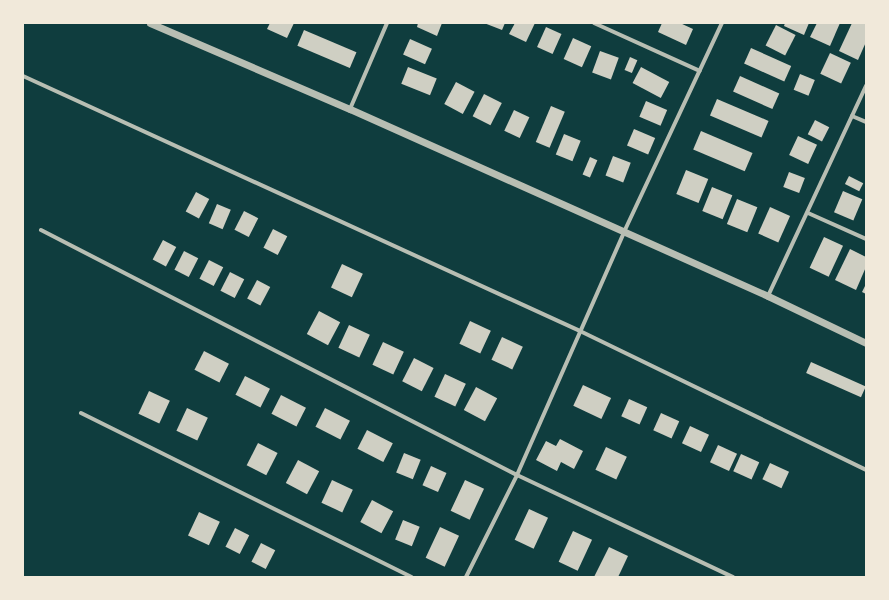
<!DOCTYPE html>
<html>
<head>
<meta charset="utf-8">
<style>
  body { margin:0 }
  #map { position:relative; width:889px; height:600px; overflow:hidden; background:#0f3d3e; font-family:"Exo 2",sans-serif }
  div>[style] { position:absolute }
  .building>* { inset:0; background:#cfcfc3; transform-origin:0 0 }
  .minor>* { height:4px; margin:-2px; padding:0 2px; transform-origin:2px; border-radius:2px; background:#b8beb3 }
  .tertiary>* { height:7px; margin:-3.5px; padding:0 3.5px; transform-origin:3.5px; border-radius:3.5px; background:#b8beb3 }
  span { translate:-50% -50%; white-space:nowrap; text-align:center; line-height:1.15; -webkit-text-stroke:3.5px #f1e9da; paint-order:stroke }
  .frame { position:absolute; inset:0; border:24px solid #f1e9da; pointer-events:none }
</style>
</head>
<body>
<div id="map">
  <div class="building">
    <i style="clip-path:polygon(270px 23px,294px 23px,287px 38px,267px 29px)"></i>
    <i style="clip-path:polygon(418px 23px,442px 23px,437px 36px,417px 27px)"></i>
    <i style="clip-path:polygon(484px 23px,505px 23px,502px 30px)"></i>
    <i style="clip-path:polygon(515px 23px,535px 23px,526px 42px,509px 34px)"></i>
    <i style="clip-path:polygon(662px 23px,680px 23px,693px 29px,686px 45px,658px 32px)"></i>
    <i style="clip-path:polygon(785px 23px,809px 23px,804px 35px,784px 26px)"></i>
    <i style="clip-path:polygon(817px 23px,840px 23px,830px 46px,810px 37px)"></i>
    <i style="clip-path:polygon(852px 23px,866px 23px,866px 42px,858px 60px,839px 51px)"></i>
    <i style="left:776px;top:25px;width:22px;height:23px;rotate:27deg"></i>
    <i style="left:546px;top:27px;width:17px;height:22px;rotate:24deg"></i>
    <i style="left:304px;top:30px;width:57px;height:17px;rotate:23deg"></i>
    <i style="left:573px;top:38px;width:20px;height:23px;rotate:24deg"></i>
    <i style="left:410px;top:39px;width:24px;height:17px;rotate:24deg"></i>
    <i style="left:751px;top:48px;width:44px;height:17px;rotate:24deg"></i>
    <i style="left:600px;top:51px;width:20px;height:23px;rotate:20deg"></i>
    <i style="left:830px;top:53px;width:23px;height:23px;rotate:25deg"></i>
    <i style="left:630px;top:57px;width:8px;height:14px;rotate:23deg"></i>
    <i style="left:408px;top:67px;width:31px;height:18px;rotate:22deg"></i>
    <i style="left:641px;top:67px;width:32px;height:18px;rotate:28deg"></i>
    <i style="left:800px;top:74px;width:16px;height:17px;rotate:22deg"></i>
    <i style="left:740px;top:76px;width:43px;height:17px;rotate:24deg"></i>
    <i style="left:456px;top:82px;width:21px;height:25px;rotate:28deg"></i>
    <i style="left:484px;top:94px;width:20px;height:25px;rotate:27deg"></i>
    <i style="left:717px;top:99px;width:56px;height:18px;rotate:23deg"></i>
    <i style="left:646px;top:101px;width:23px;height:17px;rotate:23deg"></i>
    <i style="left:551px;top:106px;width:15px;height:39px;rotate:23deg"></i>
    <i style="left:514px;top:110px;width:17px;height:23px;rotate:25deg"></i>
    <i style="left:815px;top:120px;width:16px;height:16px;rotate:27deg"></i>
    <i style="left:634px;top:129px;width:23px;height:18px;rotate:23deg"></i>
    <i style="left:701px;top:131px;width:56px;height:20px;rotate:23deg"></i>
    <i style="left:564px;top:134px;width:18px;height:22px;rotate:22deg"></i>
    <i style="left:798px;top:136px;width:21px;height:21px;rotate:25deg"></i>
    <i style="left:613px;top:156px;width:19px;height:21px;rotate:21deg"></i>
    <i style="left:590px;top:157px;width:8px;height:19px;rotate:23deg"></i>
    <i style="left:686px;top:170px;width:24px;height:26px;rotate:22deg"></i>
    <i style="left:789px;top:172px;width:17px;height:16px;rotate:21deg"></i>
    <i style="left:849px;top:176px;width:16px;height:9px;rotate:27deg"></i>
    <i style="left:712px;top:187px;width:22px;height:26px;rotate:22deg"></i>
    <i style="left:843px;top:191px;width:21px;height:23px;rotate:23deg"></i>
    <i style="left:196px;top:192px;width:15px;height:22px;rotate:28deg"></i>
    <i style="left:737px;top:199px;width:22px;height:27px;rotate:22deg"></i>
    <i style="left:217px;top:204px;width:15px;height:21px;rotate:23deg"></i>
    <i style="left:770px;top:207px;width:22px;height:29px;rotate:24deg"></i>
    <i style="left:244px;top:211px;width:16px;height:21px;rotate:27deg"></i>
    <i style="left:273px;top:229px;width:16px;height:21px;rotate:27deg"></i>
    <i style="left:824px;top:237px;width:21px;height:34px;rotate:25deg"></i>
    <i style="left:163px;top:240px;width:15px;height:22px;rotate:28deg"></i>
    <i style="clip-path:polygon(850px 249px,866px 257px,866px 267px,856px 290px,835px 280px)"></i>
    <i style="left:184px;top:251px;width:16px;height:21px;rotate:27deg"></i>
    <i style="left:209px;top:260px;width:16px;height:21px;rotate:27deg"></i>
    <i style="left:342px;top:264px;width:23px;height:26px;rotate:25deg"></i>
    <i style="left:230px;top:272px;width:16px;height:21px;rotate:27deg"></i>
    <i style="left:257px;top:280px;width:15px;height:21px;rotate:28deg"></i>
    <i style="clip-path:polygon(866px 284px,866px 294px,862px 292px)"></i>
    <i style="left:319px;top:311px;width:24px;height:26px;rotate:28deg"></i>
    <i style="left:470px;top:321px;width:23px;height:25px;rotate:25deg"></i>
    <i style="left:349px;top:325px;width:23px;height:25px;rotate:25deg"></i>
    <i style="left:502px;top:337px;width:23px;height:25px;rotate:25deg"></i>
    <i style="left:383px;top:342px;width:23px;height:25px;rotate:25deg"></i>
    <i style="left:204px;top:351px;width:28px;height:21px;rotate:27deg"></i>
    <i style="left:414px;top:358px;width:22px;height:26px;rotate:27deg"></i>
    <i style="left:811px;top:362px;width:60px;height:12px;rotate:24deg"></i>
    <i style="left:445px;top:374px;width:23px;height:25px;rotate:25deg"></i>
    <i style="left:245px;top:376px;width:28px;height:21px;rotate:27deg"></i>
    <i style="left:583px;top:385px;width:31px;height:23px;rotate:25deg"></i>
    <i style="left:476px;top:387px;width:24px;height:26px;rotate:28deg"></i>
    <i style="left:149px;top:391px;width:23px;height:25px;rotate:25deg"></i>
    <i style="left:281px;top:395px;width:28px;height:21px;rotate:27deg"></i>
    <i style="left:629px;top:399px;width:20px;height:19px;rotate:24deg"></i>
    <i style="left:187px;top:408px;width:23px;height:25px;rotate:25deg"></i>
    <i style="left:325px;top:408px;width:28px;height:21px;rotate:27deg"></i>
    <i style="left:661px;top:413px;width:20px;height:19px;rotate:24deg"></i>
    <i style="left:690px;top:426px;width:21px;height:19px;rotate:25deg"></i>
    <i style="left:367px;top:430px;width:29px;height:21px;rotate:27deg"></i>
    <i style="clip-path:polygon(560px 439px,583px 451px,574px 469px,561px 462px,557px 471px,536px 460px,546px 441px,556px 446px)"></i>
    <i style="left:258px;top:443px;width:22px;height:25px;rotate:27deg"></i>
    <i style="left:718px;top:445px;width:21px;height:19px;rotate:25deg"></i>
    <i style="left:606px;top:447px;width:23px;height:25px;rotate:25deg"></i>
    <i style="left:404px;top:453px;width:18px;height:21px;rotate:22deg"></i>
    <i style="left:741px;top:454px;width:20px;height:19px;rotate:24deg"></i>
    <i style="left:298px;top:460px;width:24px;height:26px;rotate:28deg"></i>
    <i style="left:770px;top:463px;width:21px;height:18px;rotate:25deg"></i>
    <i style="left:431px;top:466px;width:17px;height:21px;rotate:24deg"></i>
    <i style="left:332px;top:480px;width:23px;height:25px;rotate:25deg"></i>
    <i style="left:465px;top:480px;width:21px;height:34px;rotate:25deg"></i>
    <i style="left:372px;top:500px;width:24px;height:25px;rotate:28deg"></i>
    <i style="left:529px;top:509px;width:21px;height:34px;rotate:25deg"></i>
    <i style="left:199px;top:512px;width:23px;height:26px;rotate:25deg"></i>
    <i style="left:403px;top:520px;width:18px;height:21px;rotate:22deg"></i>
    <i style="left:440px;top:527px;width:21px;height:34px;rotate:25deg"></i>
    <i style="left:235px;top:528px;width:16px;height:21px;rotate:27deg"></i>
    <i style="left:573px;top:531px;width:21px;height:34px;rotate:25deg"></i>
    <i style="left:261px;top:543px;width:16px;height:21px;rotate:27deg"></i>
    <i style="clip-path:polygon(609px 547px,628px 556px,620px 573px,618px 577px,594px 577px)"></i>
  </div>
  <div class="minor">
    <i style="left:594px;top:23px;width:116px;rotate:24.4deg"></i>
    <i style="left:23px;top:76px;width:613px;rotate:24.6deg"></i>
    <i style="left:580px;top:331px;width:318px;rotate:25.9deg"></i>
    <i style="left:350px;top:109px;width:94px;rotate:-66.7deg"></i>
    <i style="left:852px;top:116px;width:15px;rotate:23deg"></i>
    <i style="left:808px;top:213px;width:64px;rotate:24.1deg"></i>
    <i style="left:41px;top:230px;width:535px;rotate:27.24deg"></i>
    <i style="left:517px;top:475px;width:239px;rotate:25.3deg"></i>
    <i style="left:768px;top:296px;width:232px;rotate:-65deg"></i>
    <i style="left:81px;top:413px;width:369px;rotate:26.4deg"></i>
    <i style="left:466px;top:577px;width:114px;rotate:-63.4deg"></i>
    <i style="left:517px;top:475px;width:266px;rotate:-66.2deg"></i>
    <i style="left:624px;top:232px;width:231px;rotate:-64.9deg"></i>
  </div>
  <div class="tertiary">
    <i style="left:150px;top:23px;width:218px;rotate:23.3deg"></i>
    <i style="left:350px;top:109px;width:458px;rotate:24.1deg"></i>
    <i style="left:768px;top:296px;width:109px;rotate:25.6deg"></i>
  </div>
  <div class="frame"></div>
</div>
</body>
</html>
